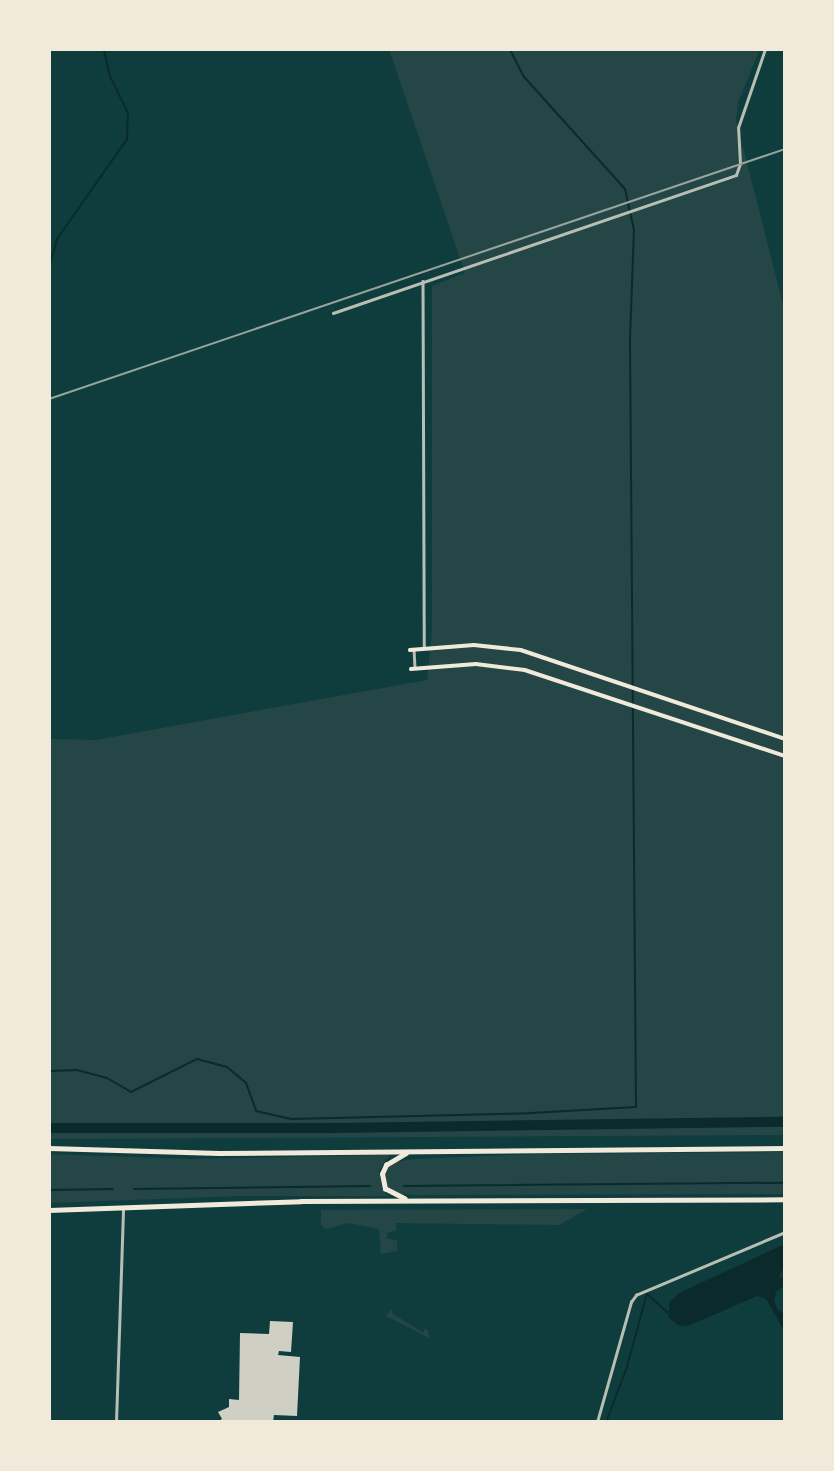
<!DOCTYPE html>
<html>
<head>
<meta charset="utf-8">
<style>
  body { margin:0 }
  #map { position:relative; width:834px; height:1471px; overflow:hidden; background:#0f3d3e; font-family:"Varela Round",sans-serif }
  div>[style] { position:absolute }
  .green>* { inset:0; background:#244646 }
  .water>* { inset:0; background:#0a2a2b }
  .stream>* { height:2px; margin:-1px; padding:0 1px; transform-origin:1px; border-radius:1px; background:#0a2a2b }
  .river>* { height:10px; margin:-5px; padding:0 5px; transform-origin:5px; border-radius:5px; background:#0a2a2b }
  .building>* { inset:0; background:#cfcfc3 }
  .minor>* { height:2.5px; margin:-1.25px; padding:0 1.25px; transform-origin:1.25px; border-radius:1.25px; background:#b8beb3 }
  .secondary>* { height:3.5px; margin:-1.75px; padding:0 1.75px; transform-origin:1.75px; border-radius:1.75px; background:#f1e9da }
  .trunk>* { height:4.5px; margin:-2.25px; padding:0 2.25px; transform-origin:2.25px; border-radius:2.25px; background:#f1e9da }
  .rail>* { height:2px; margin:-1px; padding:0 1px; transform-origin:1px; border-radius:1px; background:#97a49c }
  span { translate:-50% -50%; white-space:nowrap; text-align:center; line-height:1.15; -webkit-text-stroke:5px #f1e9da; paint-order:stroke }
  .frame { position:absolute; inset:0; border:51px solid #f1e9da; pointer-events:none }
</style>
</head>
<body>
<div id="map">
  <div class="green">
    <i style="clip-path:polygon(389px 49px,760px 49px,738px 103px,736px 120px,785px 312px,785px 1135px,49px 1139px,49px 739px,96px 740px,427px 680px,432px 632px,432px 286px,465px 273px)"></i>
    <i style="clip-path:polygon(785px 1152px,785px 1194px,413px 1195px,397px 1193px,388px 1187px,385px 1178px,390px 1163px,413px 1159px,535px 1154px)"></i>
    <i style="clip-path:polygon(49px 1154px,192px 1159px,389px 1155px,379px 1171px,382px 1189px,388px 1196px,239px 1196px,49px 1203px)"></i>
    <i style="clip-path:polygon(587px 1209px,559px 1225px,396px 1223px,396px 1230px,387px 1233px,387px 1238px,397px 1241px,397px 1251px,381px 1254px,379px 1229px,349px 1223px,326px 1229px,321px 1225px,321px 1210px)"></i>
    <i style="clip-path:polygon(391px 1309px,393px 1314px,424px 1333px,424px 1329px,428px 1330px,429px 1338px,386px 1316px)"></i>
  </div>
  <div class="water">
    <i style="clip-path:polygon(785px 1244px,785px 1265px,779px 1277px,785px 1278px,785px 1285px,776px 1292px,774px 1301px,778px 1310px,785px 1314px,785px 1332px,766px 1299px,757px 1296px,688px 1326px,678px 1325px,668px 1317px,670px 1301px,681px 1292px)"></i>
  </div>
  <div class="stream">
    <i style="left:49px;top:267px;width:29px;rotate:-74deg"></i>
    <i style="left:57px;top:239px;width:122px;rotate:-55deg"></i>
    <i style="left:127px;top:139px;width:26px;rotate:-88deg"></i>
    <i style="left:128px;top:113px;width:41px;rotate:-115.9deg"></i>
    <i style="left:110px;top:76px;width:28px;rotate:-103deg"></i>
    <i style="left:49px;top:1071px;width:28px;rotate:-2deg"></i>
    <i style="left:77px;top:1070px;width:31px;rotate:15deg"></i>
    <i style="left:107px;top:1078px;width:28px;rotate:30deg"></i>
    <i style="left:131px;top:1092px;width:74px;rotate:-26.6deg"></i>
    <i style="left:197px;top:1059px;width:31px;rotate:15deg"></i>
    <i style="left:227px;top:1067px;width:25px;rotate:40deg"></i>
    <i style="left:246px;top:1083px;width:30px;rotate:70deg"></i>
    <i style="left:256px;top:1111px;width:37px;rotate:13deg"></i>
    <i style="left:292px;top:1119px;width:239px;rotate:-1.4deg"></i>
    <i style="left:531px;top:1113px;width:105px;rotate:-3.3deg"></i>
    <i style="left:636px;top:1107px;width:769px;rotate:-90.45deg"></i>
    <i style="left:630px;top:338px;width:108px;rotate:-87.9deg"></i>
    <i style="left:634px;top:230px;width:42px;rotate:-102.4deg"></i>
    <i style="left:625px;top:189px;width:151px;rotate:-132deg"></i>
    <i style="left:524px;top:77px;width:31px;rotate:-117deg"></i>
    <i style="left:404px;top:1186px;width:381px;rotate:-0.5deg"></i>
    <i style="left:134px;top:1189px;width:236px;rotate:-0.7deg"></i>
    <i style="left:49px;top:1190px;width:64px;rotate:-0.9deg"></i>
    <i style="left:606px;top:1422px;width:56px;rotate:-69deg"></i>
    <i style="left:626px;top:1370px;width:79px;rotate:-74.6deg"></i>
    <i style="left:647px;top:1294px;width:27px;rotate:42deg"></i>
  </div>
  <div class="river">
    <i style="left:49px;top:1128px;width:287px"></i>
    <i style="left:336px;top:1128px;width:449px;rotate:-0.8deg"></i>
  </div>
  <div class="building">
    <i style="clip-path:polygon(270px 1321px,293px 1322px,291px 1352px,279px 1351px,278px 1355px,300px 1357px,297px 1416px,274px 1415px,273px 1422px,217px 1422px,222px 1419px,218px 1412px,229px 1407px,229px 1399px,239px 1400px,240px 1333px,269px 1334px)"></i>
  </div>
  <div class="minor">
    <i style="left:423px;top:281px;width:367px;rotate:89.8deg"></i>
    <i style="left:333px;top:313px;width:426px;rotate:-18.9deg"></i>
    <i style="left:736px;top:175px;width:12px;rotate:-70deg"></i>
    <i style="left:740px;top:164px;width:36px;rotate:-93deg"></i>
    <i style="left:738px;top:128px;width:83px;rotate:-71.1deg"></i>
    <i style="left:414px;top:649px;width:19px;rotate:87deg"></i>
    <i style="left:116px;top:1422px;width:214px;rotate:-88.1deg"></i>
    <i style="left:597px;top:1422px;width:125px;rotate:-74.2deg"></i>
    <i style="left:631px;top:1302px;width:9px;rotate:-54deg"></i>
    <i style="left:636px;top:1295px;width:162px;rotate:-22.9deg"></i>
  </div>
  <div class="secondary">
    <i style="left:410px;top:650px;width:64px;rotate:-4.5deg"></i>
    <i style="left:474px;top:645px;width:47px;rotate:6.1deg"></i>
    <i style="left:521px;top:650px;width:279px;rotate:18.6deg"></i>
    <i style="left:411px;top:669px;width:65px;rotate:-4.4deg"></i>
    <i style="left:476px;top:664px;width:49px;rotate:7deg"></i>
    <i style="left:525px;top:670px;width:274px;rotate:18.3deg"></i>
  </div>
  <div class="trunk">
    <i style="left:49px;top:1148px;width:170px;rotate:1.7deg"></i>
    <i style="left:219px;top:1153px;width:566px;rotate:-0.51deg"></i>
    <i style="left:405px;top:1199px;width:22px;rotate:-153deg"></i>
    <i style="left:385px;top:1189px;width:15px;rotate:-101deg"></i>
    <i style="left:382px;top:1174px;width:10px;rotate:-66deg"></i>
    <i style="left:386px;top:1165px;width:23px;rotate:-31deg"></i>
    <i style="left:49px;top:1210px;width:252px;rotate:-2deg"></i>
    <i style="left:301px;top:1201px;width:484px;rotate:-0.2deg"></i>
  </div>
  <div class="rail">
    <i style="left:49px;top:399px;width:777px;rotate:-18.76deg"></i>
  </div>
  <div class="frame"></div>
</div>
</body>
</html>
